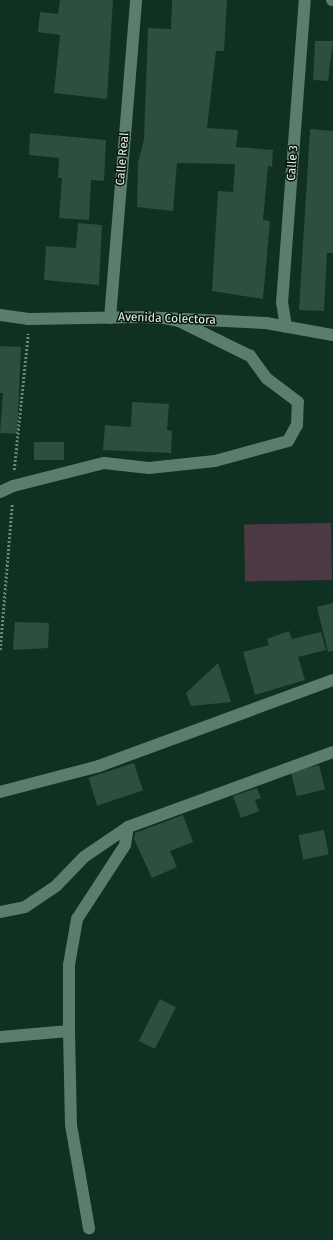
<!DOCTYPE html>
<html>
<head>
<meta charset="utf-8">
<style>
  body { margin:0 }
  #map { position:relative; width:333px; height:1240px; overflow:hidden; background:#103021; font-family:"Fira Sans",sans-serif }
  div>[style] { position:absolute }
  .green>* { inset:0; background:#4d3944; transform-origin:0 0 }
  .building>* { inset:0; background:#2e4e3e; transform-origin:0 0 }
  .path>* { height:2.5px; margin-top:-1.25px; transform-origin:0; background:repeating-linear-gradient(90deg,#6c8579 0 2px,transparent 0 4px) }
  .minor>* { height:12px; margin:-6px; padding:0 6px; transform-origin:6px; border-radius:6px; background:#5b7d6b }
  span { translate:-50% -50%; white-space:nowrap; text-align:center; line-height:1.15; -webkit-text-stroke:3px #08150e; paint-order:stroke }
  .street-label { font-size:12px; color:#e3f5eb }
</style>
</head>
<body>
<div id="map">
  <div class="green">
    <i style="left:331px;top:523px;width:57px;height:87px;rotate:89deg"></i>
  </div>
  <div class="building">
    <i style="clip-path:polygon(60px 0,113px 0,107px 99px,54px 93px,60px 35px,38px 32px,40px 12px,58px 14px)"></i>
    <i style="clip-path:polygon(172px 0,227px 0,224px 51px,216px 51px,207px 128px,238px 130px,236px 147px,273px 150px,272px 167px,268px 166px,263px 220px,270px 221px,263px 299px,212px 291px,218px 191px,233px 192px,235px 164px,177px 163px,173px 211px,137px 207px,138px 162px,144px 139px,148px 28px,171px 29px)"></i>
    <i style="clip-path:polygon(315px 41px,333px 41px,328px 81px,313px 80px)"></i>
    <i style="clip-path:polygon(310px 129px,333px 131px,333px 253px,327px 253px,324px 311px,299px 310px)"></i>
    <i style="clip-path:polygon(30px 133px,106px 140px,104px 181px,91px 180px,89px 220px,59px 218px,62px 178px,58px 178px,59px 158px,29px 155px)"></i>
    <i style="clip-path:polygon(78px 223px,102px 225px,99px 285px,44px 280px,46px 246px,76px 248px)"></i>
    <i style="clip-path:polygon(0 346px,21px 347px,17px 434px,0 433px,3px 393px,0 393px)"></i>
    <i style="clip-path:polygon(132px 402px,169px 404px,167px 430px,172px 431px,171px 453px,103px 450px,105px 425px,131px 427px)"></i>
    <i style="left:34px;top:442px;width:30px;height:18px"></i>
    <i style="clip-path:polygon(333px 603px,333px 651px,328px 652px,317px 607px)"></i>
    <i style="clip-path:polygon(15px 622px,49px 623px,48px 648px,13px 650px)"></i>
    <i style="clip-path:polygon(289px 631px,292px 639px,321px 632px,326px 650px,298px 657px,305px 680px,255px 695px,243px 652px,269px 645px,267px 639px)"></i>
    <i style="clip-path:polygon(218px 663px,231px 702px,191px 706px,186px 693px)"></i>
    <i style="left:134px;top:763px;width:29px;height:48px;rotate:72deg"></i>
    <i style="left:319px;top:765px;width:25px;height:29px;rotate:76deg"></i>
    <i style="clip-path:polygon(257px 788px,261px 798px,255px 800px,259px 811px,241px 818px,233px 796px)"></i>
    <i style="clip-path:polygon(183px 815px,193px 842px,170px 851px,177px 867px,152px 878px,134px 839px,135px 833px)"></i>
    <i style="left:324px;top:830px;width:25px;height:26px;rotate:79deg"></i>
    <i style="left:160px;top:999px;width:18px;height:47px;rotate:27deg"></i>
  </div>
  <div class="path">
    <i style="left:14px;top:470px;width:137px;rotate:-84.1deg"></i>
    <i style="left:0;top:650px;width:147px;rotate:-85.3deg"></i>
  </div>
  <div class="minor">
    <i style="left:332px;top:0;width:1px"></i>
    <i style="left:0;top:315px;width:29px;rotate:8deg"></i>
    <i style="left:29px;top:319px;width:113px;rotate:-1deg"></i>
    <i style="left:142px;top:317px;width:124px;rotate:2.8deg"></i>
    <i style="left:266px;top:323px;width:68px;rotate:10.2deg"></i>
    <i style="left:110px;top:318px;width:319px;rotate:-85.3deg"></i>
    <i style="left:286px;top:327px;width:24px;rotate:-99deg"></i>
    <i style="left:282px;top:303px;width:304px;rotate:-85.7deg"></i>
    <i style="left:0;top:492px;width:14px;rotate:-25deg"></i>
    <i style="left:13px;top:486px;width:94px;rotate:-14.2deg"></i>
    <i style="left:104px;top:463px;width:45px;rotate:6.3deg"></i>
    <i style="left:149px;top:468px;width:66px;rotate:-6.1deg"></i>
    <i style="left:215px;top:461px;width:76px;rotate:-15.3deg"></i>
    <i style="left:288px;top:441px;width:18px;rotate:-61deg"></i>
    <i style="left:297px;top:425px;width:23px;rotate:-88deg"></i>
    <i style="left:298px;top:402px;width:39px;rotate:-143deg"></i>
    <i style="left:267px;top:379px;width:29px;rotate:-126deg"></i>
    <i style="left:250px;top:356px;width:79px;rotate:-153.8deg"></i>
    <i style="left:179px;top:321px;width:16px;rotate:-169deg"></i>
    <i style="left:0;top:792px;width:102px;rotate:-14.7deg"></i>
    <i style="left:99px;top:766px;width:249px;rotate:-20.2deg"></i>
    <i style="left:0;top:912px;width:25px;rotate:-11deg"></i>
    <i style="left:25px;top:907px;width:37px;rotate:-34deg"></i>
    <i style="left:56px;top:886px;width:40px;rotate:-46deg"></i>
    <i style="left:84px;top:857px;width:53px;rotate:-34.3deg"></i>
    <i style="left:128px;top:827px;width:218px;rotate:-20.1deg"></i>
    <i style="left:69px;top:1031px;width:94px;rotate:88.8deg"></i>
    <i style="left:71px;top:1125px;width:105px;rotate:80.1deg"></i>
    <i style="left:0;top:1037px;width:69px;rotate:-5deg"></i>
    <i style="left:69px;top:1031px;width:66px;rotate:-90deg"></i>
    <i style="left:69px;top:965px;width:47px;rotate:-80.1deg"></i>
    <i style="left:77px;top:919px;width:88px;rotate:-57deg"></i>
    <i style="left:125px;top:845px;width:18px;rotate:-81deg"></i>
  </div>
  <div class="street-label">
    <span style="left:123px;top:159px;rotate:-85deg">Calle Real</span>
    <span style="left:293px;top:163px;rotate:-86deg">Calle 3</span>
    <span style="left:167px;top:319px;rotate:2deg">Avenida Colectora</span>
  </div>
</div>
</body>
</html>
